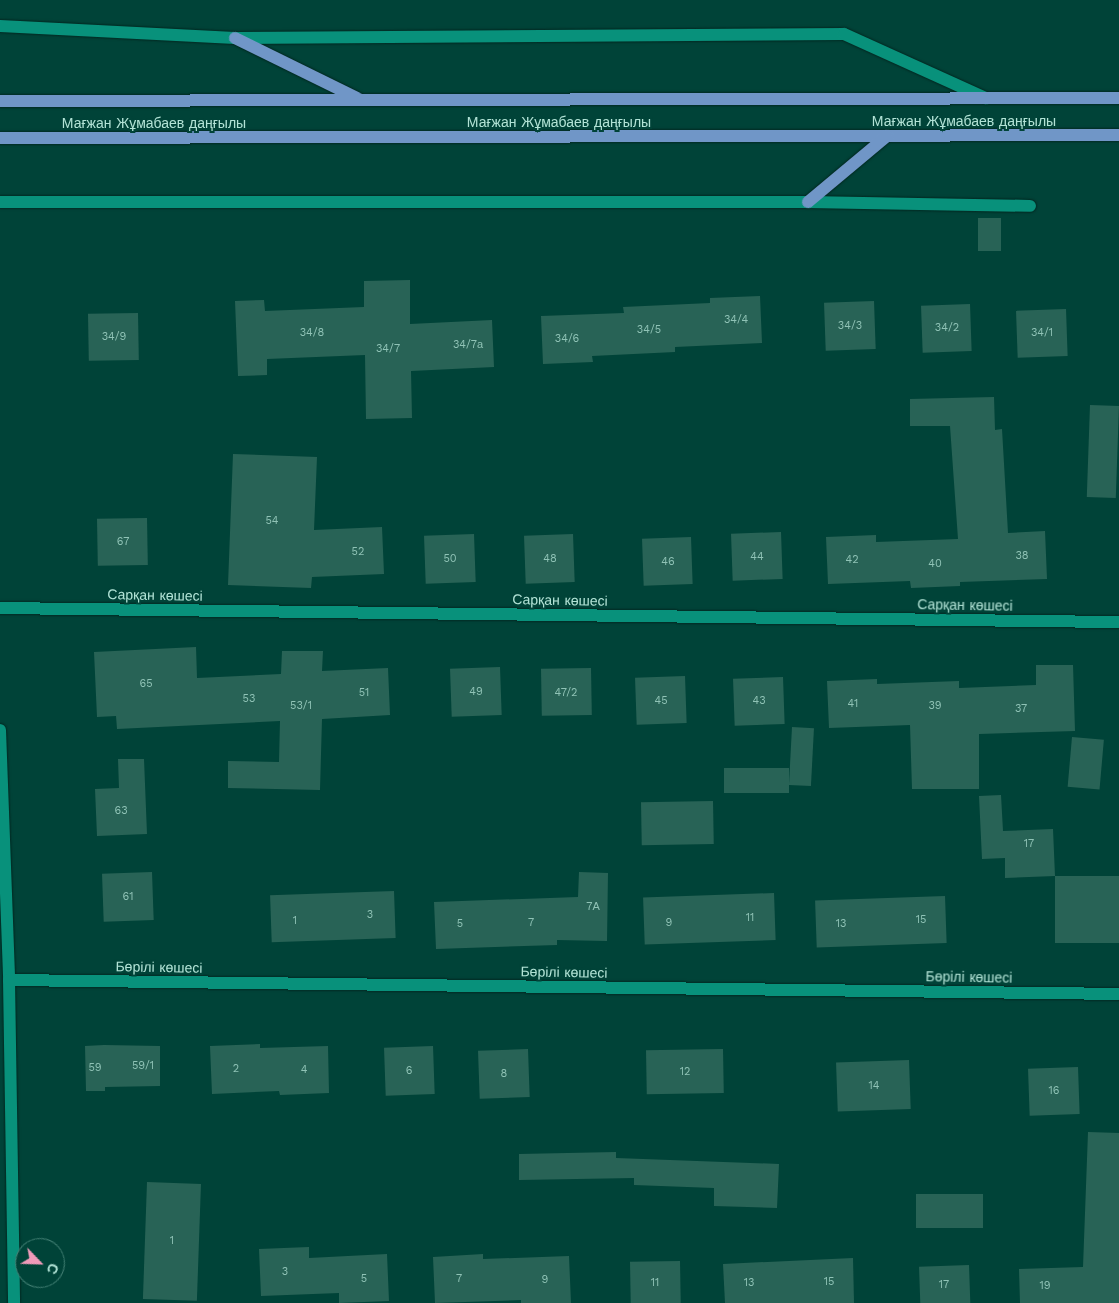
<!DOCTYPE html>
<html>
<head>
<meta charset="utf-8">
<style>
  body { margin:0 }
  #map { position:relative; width:1119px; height:1303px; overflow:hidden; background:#004338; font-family:"Work Sans",sans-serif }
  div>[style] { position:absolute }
  .building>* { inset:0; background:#286356; transform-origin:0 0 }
  .roads { filter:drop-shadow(0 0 1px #022720) drop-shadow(0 0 1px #022720) }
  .minor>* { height:12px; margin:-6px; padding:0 6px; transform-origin:6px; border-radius:6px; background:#08917b }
  .major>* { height:12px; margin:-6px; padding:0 6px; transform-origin:6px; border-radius:6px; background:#7096c7 }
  span { translate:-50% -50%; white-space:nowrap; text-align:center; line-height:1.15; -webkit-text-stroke:4px #004338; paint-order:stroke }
  .number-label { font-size:11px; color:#90c3b6 }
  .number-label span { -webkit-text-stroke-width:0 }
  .street-label { font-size:14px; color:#b2e3d6 }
  .north { position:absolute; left:15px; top:1238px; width:50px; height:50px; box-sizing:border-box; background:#004338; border:1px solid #478377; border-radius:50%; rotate:114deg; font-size:14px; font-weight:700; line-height:20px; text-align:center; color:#b2e3d6 }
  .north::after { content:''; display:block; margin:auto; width:18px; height:22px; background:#ef9ab9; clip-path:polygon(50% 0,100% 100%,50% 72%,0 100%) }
</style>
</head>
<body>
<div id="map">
  <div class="building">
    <i style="left:978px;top:218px;width:23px;height:33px"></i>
    <i style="clip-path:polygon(410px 280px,410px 324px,492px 320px,494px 367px,411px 371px,412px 418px,366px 419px,365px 355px,267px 359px,267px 375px,238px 376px,235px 301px,264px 300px,265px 311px,364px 307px,364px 281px)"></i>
    <i style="clip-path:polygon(760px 296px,762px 343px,675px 347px,675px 352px,592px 356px,593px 362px,543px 364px,541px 316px,624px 313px,623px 307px,710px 303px,710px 298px)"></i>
    <i style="left:874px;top:301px;width:48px;height:50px;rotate:88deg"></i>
    <i style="left:970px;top:304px;width:47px;height:49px;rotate:88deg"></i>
    <i style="left:1066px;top:309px;width:47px;height:50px;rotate:88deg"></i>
    <i style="left:138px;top:313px;width:47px;height:50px;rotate:89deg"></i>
    <i style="clip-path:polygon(994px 397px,995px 430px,1002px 429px,1008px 533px,1045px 531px,1047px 579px,960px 582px,960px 586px,911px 588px,910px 581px,828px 584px,826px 537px,876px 535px,876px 542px,958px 539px,950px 426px,910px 426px,910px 399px)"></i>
    <i style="left:1090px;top:405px;width:29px;height:92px;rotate:2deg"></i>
    <i style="clip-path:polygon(233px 454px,317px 457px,314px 530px,382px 527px,384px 574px,312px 577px,311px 588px,228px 585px)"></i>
    <i style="left:147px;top:518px;width:47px;height:50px;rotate:89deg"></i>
    <i style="left:781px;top:532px;width:47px;height:50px;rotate:88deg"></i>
    <i style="left:474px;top:534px;width:48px;height:50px;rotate:88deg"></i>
    <i style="left:573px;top:534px;width:48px;height:49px;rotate:88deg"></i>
    <i style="left:691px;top:537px;width:47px;height:49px;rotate:88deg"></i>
    <i style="clip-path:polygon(196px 647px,197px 678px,281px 674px,282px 651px,323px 651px,322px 671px,388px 668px,390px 715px,322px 719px,320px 790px,228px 788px,228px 761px,279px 762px,280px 721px,117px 729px,116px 716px,97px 717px,94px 652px)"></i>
    <i style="clip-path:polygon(1036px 665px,1073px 665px,1075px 731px,979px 734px,979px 789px,912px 789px,910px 725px,829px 728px,827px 681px,877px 679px,877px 684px,959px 681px,959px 688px,1036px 685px)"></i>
    <i style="left:500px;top:667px;width:48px;height:50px;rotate:88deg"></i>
    <i style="left:591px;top:668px;width:47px;height:50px;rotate:89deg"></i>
    <i style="left:685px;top:676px;width:47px;height:50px;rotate:88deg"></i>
    <i style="left:783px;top:677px;width:47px;height:50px;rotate:88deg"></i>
    <i style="left:792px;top:727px;width:22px;height:58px;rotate:3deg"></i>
    <i style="left:1072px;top:737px;width:32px;height:50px;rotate:5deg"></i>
    <i style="clip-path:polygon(118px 759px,144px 759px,147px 834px,97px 836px,95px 789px,119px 788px)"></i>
    <i style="left:789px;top:768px;width:25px;height:65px;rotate:90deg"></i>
    <i style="clip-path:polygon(1001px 795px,1003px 831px,1053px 829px,1055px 876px,1005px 878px,1005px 858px,982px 859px,979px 796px)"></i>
    <i style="left:713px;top:801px;width:43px;height:72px;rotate:89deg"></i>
    <i style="left:152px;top:872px;width:48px;height:50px;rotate:88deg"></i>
    <i style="clip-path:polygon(579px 872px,608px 873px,607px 941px,557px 940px,557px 945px,436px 949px,434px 902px,578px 897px)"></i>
    <i style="left:1055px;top:876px;width:64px;height:67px"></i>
    <i style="left:394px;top:891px;width:47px;height:124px;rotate:88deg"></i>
    <i style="left:774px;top:893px;width:47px;height:131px;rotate:88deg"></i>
    <i style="left:945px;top:896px;width:47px;height:130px;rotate:88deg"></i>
    <i style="clip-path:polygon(260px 1044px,260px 1048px,328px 1046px,329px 1093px,280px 1095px,279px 1091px,212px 1094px,210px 1046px)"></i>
    <i style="clip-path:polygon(104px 1045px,160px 1046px,160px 1086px,105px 1087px,105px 1091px,86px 1091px,85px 1046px)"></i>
    <i style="left:433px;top:1046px;width:48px;height:49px;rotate:88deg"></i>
    <i style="left:528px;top:1049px;width:48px;height:50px;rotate:88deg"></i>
    <i style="left:723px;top:1049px;width:44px;height:77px;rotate:89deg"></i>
    <i style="left:909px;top:1060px;width:49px;height:73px;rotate:88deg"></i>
    <i style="left:1078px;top:1067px;width:47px;height:50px;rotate:88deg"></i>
    <i style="clip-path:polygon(1088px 1132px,1119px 1133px,1119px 1303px,1020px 1303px,1019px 1269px,1083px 1267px)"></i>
    <i style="clip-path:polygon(616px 1152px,616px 1158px,779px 1164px,777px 1208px,714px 1206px,714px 1188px,634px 1185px,634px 1178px,519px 1180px,519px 1154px)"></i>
    <i style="left:147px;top:1182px;width:54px;height:117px;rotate:2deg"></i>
    <i style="left:983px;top:1194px;width:34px;height:67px;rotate:90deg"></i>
    <i style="clip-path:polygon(309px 1247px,309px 1258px,387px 1254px,389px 1301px,339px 1303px,339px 1293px,261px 1296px,259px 1249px)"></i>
    <i style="clip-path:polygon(483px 1254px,483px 1259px,569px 1256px,571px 1303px,521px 1303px,521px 1300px,435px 1303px,433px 1257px)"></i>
    <i style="clip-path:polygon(853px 1258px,854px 1303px,725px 1303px,723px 1264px)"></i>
    <i style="left:680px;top:1261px;width:42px;height:50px;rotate:89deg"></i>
    <i style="left:969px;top:1265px;width:38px;height:50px;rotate:88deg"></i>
  </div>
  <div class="roads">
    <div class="minor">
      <i style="left:0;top:26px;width:235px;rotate:2.9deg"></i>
      <i style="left:235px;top:38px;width:609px;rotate:-0.38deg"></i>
      <i style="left:844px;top:34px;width:156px;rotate:24.3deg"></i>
      <i style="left:0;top:202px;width:808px"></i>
      <i style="left:808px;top:202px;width:222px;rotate:1deg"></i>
      <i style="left:0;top:608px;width:1119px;rotate:0.72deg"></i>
      <i style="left:0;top:730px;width:250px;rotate:87.9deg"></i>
      <i style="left:9px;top:980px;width:323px;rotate:89.1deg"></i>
      <i style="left:9px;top:980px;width:1110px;rotate:0.72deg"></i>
    </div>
    <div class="major">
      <i style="left:235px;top:38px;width:136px;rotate:26.2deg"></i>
      <i style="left:0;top:101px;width:1119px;rotate:-0.15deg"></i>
      <i style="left:0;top:138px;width:1119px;rotate:-0.15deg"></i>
      <i style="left:808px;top:202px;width:103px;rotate:-39.9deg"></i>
    </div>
  </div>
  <div class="number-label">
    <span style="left:736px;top:320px">34/4</span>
    <span style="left:850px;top:326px">34/3</span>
    <span style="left:947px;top:328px">34/2</span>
    <span style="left:649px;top:330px">34/5</span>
    <span style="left:312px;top:333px">34/8</span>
    <span style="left:1042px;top:333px">34/1</span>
    <span style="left:114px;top:337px">34/9</span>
    <span style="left:567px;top:339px">34/6</span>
    <span style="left:468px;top:345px">34/7а</span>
    <span style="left:388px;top:349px">34/7</span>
    <span style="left:272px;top:521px">54</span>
    <span style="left:123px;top:542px">67</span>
    <span style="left:358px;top:552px">52</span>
    <span style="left:1022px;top:556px">38</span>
    <span style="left:757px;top:557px">44</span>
    <span style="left:450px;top:559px">50</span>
    <span style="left:550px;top:559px">48</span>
    <span style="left:852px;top:560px">42</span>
    <span style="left:668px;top:562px">46</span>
    <span style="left:935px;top:564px">40</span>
    <span style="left:146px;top:684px">65</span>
    <span style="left:476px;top:692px">49</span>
    <span style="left:364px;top:693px">51</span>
    <span style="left:566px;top:693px">47/2</span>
    <span style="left:249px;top:699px">53</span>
    <span style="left:661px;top:701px">45</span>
    <span style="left:759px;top:701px">43</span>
    <span style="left:853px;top:704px">41</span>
    <span style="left:301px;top:706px">53/1</span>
    <span style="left:935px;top:706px">39</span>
    <span style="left:1021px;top:709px">37</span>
    <span style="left:121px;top:811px">63</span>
    <span style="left:1029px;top:844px">17</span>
    <span style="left:128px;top:897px">61</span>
    <span style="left:593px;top:907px">7А</span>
    <span style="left:370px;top:915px">3</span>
    <span style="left:750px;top:918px">11</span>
    <span style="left:921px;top:920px">15</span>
    <span style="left:295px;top:921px">1</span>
    <span style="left:531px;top:923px">7</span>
    <span style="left:669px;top:923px">9</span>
    <span style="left:460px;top:924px">5</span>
    <span style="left:841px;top:924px">13</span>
    <span style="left:143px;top:1066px">59/1</span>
    <span style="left:95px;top:1068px">59</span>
    <span style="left:236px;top:1069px">2</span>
    <span style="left:304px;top:1070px">4</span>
    <span style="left:409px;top:1071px">6</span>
    <span style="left:685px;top:1072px">12</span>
    <span style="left:504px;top:1074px">8</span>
    <span style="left:874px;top:1086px">14</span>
    <span style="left:1054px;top:1091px">16</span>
    <span style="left:172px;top:1241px">1</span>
    <span style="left:285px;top:1272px">3</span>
    <span style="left:364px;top:1279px">5</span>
    <span style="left:459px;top:1279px">7</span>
    <span style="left:545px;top:1280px">9</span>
    <span style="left:829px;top:1282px">15</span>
    <span style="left:655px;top:1283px">11</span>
    <span style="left:749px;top:1283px">13</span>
    <span style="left:944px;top:1285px">17</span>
    <span style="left:1045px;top:1286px">19</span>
  </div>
  <div class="street-label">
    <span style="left:964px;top:121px">Мағжан Жұмабаев даңғылы</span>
    <span style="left:559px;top:122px">Мағжан Жұмабаев даңғылы</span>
    <span style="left:154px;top:123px">Мағжан Жұмабаев даңғылы</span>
    <span style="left:155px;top:595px;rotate:1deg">Сарқан көшесі</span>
    <span style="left:560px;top:600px;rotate:1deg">Сарқан көшесі</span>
    <span style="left:965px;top:605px;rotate:1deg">Сарқан көшесі</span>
    <span style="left:159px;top:967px;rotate:1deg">Бөрілі көшесі</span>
    <span style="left:564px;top:972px;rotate:1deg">Бөрілі көшесі</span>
    <span style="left:969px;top:977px;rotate:1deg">Бөрілі көшесі</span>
  </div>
  <div class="north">С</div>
</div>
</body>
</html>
